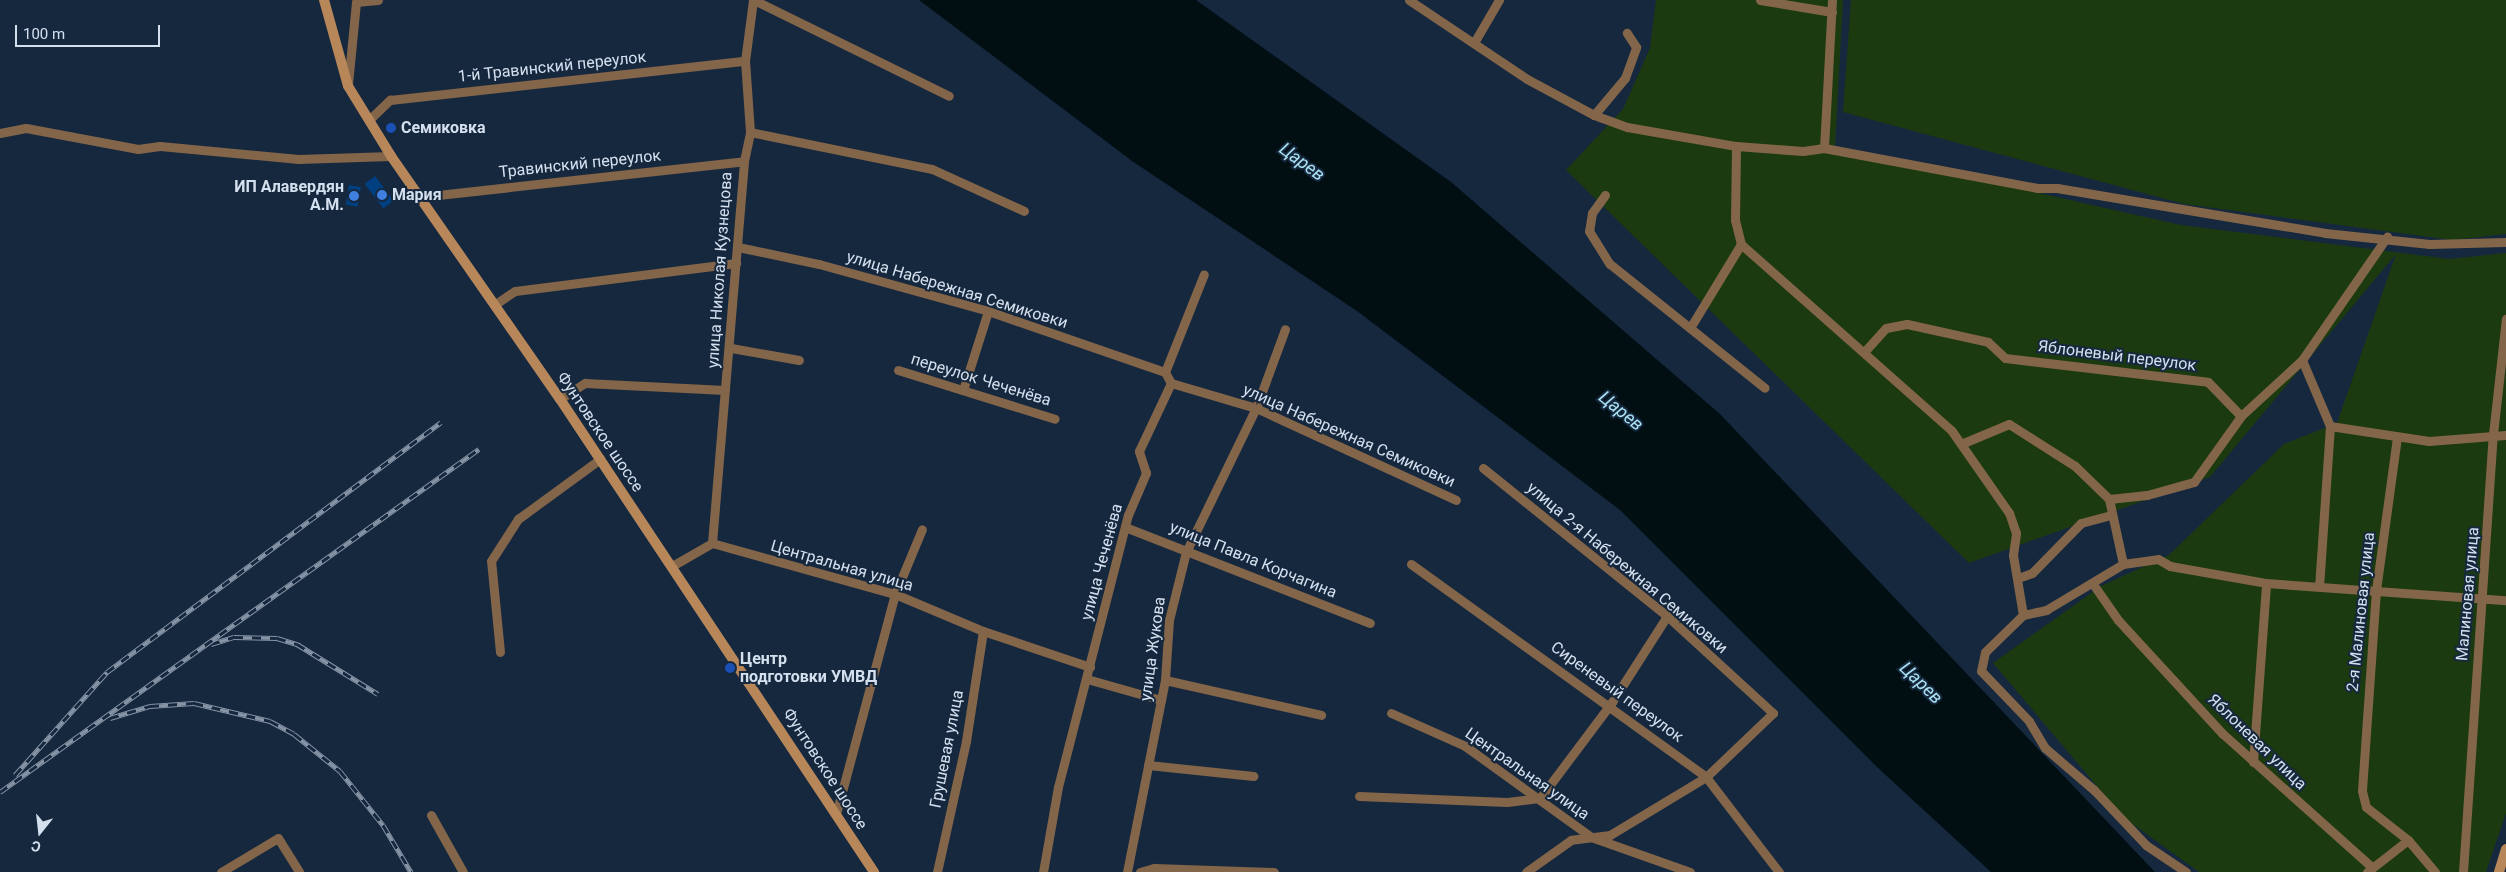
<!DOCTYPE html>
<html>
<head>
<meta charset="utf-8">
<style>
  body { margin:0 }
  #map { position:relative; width:2506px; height:872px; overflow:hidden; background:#16283e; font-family:Roboto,sans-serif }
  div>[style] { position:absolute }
  .green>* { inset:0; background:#1b3a0f }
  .water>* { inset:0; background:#010f13 }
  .building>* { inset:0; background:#003f80; transform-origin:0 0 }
  .street>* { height:9px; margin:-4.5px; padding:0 4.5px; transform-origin:4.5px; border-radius:4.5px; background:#836549 }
  .secondary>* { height:10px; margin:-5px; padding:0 5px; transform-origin:5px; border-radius:5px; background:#b7875a }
  .rail>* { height:5px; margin-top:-2.5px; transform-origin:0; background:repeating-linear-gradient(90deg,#16283e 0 9px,#8694a6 0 18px); box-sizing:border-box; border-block:1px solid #8694a6 }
  .dots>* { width:14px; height:14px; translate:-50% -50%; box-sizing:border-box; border:2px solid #16283e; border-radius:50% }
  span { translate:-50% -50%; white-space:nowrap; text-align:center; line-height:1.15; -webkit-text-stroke:4px #16283e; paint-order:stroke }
  .street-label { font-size:16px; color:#d5e0ef }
  .poi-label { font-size:16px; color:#d5e0ef; font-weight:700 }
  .left { translate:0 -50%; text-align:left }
  .right { translate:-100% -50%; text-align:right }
  .water-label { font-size:18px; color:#aae2f3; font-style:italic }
  .north { position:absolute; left:15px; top:807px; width:50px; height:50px; -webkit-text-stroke:4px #16283e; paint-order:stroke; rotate:196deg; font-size:14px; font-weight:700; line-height:20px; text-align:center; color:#d5e0ef }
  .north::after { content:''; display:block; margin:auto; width:18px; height:22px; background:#d5e0ef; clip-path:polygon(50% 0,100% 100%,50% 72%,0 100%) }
  .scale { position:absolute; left:15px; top:25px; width:145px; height:22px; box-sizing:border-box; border:2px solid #d5e0ef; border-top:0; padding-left:6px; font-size:15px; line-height:18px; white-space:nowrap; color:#d5e0ef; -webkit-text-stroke:4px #16283e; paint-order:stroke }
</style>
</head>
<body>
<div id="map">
  <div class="green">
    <i style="clip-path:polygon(1656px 0,1843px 0,1835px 147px,2181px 225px,2449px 259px,2506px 253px,2506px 813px,2486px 872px,2199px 872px,2123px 817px,1993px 663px,2101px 586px,2169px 555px,2284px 444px,2337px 423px,2396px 254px,2210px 477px,1969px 563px,1566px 170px,1623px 109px,1650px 48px)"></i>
    <i style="clip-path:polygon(1851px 0,2506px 0,2506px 234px,2452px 240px,2184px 204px,1843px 112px)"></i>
  </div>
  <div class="water">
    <i style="clip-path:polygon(919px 0,1196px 0,1451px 182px,1720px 414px,2155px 872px,1991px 872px,1877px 767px,1620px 510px,1357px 311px,1132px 161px)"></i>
  </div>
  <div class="building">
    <i style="left:375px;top:176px;width:31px;height:13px;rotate:53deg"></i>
    <i style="left:349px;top:185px;width:12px;height:20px;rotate:9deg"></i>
  </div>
  <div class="street">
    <i style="left:754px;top:0;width:217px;rotate:26.2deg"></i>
    <i style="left:1409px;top:0;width:142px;rotate:33.8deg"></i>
    <i style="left:1527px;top:79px;width:76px;rotate:28.2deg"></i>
    <i style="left:1594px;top:115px;width:35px;rotate:20deg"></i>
    <i style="left:1627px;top:127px;width:111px;rotate:9.9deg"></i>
    <i style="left:1760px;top:0;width:73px;rotate:9.5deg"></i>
    <i style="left:1475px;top:41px;width:48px;rotate:-59.7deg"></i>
    <i style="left:348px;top:84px;width:82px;rotate:-84.4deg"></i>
    <i style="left:356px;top:2px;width:22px;rotate:-5deg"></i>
    <i style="left:1594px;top:115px;width:48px;rotate:-50deg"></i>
    <i style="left:1625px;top:78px;width:33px;rotate:-70deg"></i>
    <i style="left:1636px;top:47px;width:17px;rotate:-123deg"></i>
    <i style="left:370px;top:119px;width:28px;rotate:-44deg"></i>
    <i style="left:390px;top:100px;width:357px;rotate:-6.3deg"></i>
    <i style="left:750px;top:132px;width:186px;rotate:11.5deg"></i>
    <i style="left:932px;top:169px;width:101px;rotate:24.5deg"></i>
    <i style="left:0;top:133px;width:26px;rotate:-11deg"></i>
    <i style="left:26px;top:128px;width:114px;rotate:10.6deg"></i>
    <i style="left:138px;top:149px;width:22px;rotate:-8deg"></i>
    <i style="left:160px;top:146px;width:139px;rotate:5.4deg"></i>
    <i style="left:298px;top:159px;width:93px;rotate:-1.8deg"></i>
    <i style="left:1824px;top:148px;width:148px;rotate:-86.9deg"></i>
    <i style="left:1605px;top:195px;width:22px;rotate:126deg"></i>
    <i style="left:1592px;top:213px;width:18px;rotate:99deg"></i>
    <i style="left:1589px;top:231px;width:39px;rotate:58deg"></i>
    <i style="left:1610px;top:264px;width:198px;rotate:38.7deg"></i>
    <i style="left:420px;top:197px;width:326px;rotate:-6.3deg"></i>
    <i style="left:738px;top:247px;width:83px;rotate:11.9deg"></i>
    <i style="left:819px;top:264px;width:175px;rotate:15.5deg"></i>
    <i style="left:988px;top:311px;width:187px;rotate:19deg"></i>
    <i style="left:494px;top:305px;width:25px;rotate:-34deg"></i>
    <i style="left:515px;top:291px;width:223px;rotate:-7.2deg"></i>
    <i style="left:1690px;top:328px;width:98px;rotate:-58.7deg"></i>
    <i style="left:731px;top:348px;width:69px;rotate:10deg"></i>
    <i style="left:1865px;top:351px;width:31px;rotate:-48deg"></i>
    <i style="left:1886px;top:328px;width:21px;rotate:-11deg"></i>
    <i style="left:1907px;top:324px;width:83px;rotate:12.5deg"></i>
    <i style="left:1988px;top:342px;width:23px;rotate:43deg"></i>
    <i style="left:2005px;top:358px;width:204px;rotate:6.7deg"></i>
    <i style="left:2208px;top:382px;width:47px;rotate:45.9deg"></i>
    <i style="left:2302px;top:360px;width:72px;rotate:67deg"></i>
    <i style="left:2330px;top:426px;width:161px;rotate:93.9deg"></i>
    <i style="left:898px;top:370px;width:164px;rotate:17.3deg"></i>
    <i style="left:1171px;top:383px;width:89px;rotate:16.4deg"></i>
    <i style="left:1256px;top:408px;width:220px;rotate:24.7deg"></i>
    <i style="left:963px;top:390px;width:83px;rotate:-72.4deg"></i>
    <i style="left:560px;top:399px;width:30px;rotate:-33deg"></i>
    <i style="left:585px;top:383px;width:140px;rotate:2.9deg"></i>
    <i style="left:2330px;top:426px;width:100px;rotate:8.6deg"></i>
    <i style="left:2429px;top:441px;width:77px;rotate:-4.5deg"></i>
    <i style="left:2397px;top:437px;width:154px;rotate:97.8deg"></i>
    <i style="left:2376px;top:590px;width:201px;rotate:94deg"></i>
    <i style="left:2362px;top:791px;width:16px;rotate:76deg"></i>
    <i style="left:2366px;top:807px;width:53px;rotate:38.2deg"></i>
    <i style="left:1961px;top:444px;width:52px;rotate:-22.6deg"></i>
    <i style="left:2009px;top:424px;width:78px;rotate:32.5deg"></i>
    <i style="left:2075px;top:466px;width:47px;rotate:44.1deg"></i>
    <i style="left:2109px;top:499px;width:66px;rotate:77.8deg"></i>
    <i style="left:1483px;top:468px;width:236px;rotate:38.8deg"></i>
    <i style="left:1667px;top:616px;width:144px;rotate:42.5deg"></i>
    <i style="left:1773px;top:713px;width:93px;rotate:136.3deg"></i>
    <i style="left:1706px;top:777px;width:112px;rotate:148.9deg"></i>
    <i style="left:1610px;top:835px;width:39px;rotate:173deg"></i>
    <i style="left:1571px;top:840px;width:55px;rotate:144.6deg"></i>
    <i style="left:2109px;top:499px;width:38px;rotate:-6deg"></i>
    <i style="left:2147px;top:495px;width:49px;rotate:-15.5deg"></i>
    <i style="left:2194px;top:482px;width:81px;rotate:-54.5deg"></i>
    <i style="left:2241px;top:416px;width:83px;rotate:-42.6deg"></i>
    <i style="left:2302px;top:360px;width:150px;rotate:-55.4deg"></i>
    <i style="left:1125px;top:527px;width:263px;rotate:21.4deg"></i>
    <i style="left:712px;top:543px;width:383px;rotate:-85.2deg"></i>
    <i style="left:744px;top:161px;width:30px;rotate:-78deg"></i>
    <i style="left:750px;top:132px;width:71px;rotate:-94deg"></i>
    <i style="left:745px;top:61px;width:62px;rotate:-82.5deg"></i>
    <i style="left:1411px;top:564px;width:364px;rotate:35.8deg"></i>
    <i style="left:1706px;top:777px;width:120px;rotate:52.5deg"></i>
    <i style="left:672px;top:566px;width:46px;rotate:-29.9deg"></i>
    <i style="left:712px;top:543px;width:190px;rotate:15.6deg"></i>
    <i style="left:895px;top:594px;width:95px;rotate:22.8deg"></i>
    <i style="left:983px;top:631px;width:113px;rotate:18.6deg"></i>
    <i style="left:2018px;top:578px;width:15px;rotate:-20deg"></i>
    <i style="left:2032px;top:573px;width:70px;rotate:-45.6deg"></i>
    <i style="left:2081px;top:523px;width:31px;rotate:-15deg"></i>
    <i style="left:2093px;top:584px;width:44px;rotate:55.2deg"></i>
    <i style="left:2118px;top:620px;width:155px;rotate:47.4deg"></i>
    <i style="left:2223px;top:734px;width:200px;rotate:41.8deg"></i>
    <i style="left:2023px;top:615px;width:61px;rotate:-99.5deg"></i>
    <i style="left:2013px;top:555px;width:22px;rotate:-82deg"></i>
    <i style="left:2016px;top:533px;width:21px;rotate:-109deg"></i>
    <i style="left:2009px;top:513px;width:101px;rotate:-124.9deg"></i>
    <i style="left:1951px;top:430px;width:281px;rotate:-138.5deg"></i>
    <i style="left:1741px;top:244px;width:25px;rotate:-104deg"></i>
    <i style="left:1735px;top:220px;width:74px;rotate:-89.2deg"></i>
    <i style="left:1736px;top:146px;width:67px;rotate:4.3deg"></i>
    <i style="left:1803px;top:151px;width:21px;rotate:-8deg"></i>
    <i style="left:1824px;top:148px;width:217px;rotate:10.6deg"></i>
    <i style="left:2037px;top:188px;width:20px"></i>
    <i style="left:2057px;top:188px;width:272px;rotate:9.5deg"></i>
    <i style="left:2325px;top:233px;width:105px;rotate:6deg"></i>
    <i style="left:2429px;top:244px;width:77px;rotate:-1.5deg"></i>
    <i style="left:500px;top:652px;width:91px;rotate:-95.6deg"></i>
    <i style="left:491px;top:561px;width:50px;rotate:-57.3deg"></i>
    <i style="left:518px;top:519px;width:102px;rotate:-36.2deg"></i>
    <i style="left:1087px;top:679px;width:77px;rotate:15.8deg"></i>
    <i style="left:1165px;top:680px;width:160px;rotate:12.6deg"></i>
    <i style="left:1391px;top:713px;width:81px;rotate:24deg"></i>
    <i style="left:1465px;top:746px;width:155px;rotate:35.8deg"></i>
    <i style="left:1591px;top:837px;width:105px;rotate:19.5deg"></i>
    <i style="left:2253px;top:762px;width:179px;rotate:-85.8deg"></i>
    <i style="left:1148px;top:765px;width:106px;rotate:6deg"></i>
    <i style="left:1359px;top:796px;width:148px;rotate:2.3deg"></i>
    <i style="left:1507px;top:802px;width:33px;rotate:-7deg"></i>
    <i style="left:1540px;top:798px;width:120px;rotate:-53.1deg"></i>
    <i style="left:1612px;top:702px;width:102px;rotate:-57.4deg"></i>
    <i style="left:836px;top:814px;width:228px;rotate:-75deg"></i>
    <i style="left:895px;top:594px;width:70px;rotate:-67.4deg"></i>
    <i style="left:431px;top:815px;width:65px;rotate:60.7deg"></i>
    <i style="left:221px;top:872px;width:66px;rotate:-30.8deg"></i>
    <i style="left:278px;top:838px;width:40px;rotate:58deg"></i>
    <i style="left:937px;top:872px;width:134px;rotate:-77.5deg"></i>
    <i style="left:966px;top:741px;width:111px;rotate:-81.2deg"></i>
    <i style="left:1043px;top:872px;width:86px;rotate:-80deg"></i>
    <i style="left:1058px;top:787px;width:281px;rotate:-75.6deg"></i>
    <i style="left:1128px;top:515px;width:46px;rotate:-66.8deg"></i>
    <i style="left:1146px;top:473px;width:23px;rotate:-108deg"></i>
    <i style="left:1139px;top:451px;width:75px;rotate:-64.8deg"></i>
    <i style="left:1171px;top:383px;width:13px;rotate:-119deg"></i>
    <i style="left:1165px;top:372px;width:105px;rotate:-68.3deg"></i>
    <i style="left:1127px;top:872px;width:196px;rotate:-78.8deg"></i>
    <i style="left:1165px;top:680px;width:60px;rotate:-86.2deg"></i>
    <i style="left:1169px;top:620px;width:70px;rotate:-76deg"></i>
    <i style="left:1186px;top:552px;width:160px;rotate:-64.1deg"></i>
    <i style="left:1256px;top:408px;width:84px;rotate:-69.8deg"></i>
    <i style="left:1140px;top:872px;width:15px;rotate:-16deg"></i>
    <i style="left:1154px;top:868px;width:120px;rotate:1.9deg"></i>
    <i style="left:2186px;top:872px;width:48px;rotate:-146deg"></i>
    <i style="left:2146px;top:845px;width:76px;rotate:-133.4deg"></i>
    <i style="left:2094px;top:790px;width:65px;rotate:-139.4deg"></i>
    <i style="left:2045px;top:748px;width:31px;rotate:-121deg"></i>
    <i style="left:2029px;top:721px;width:69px;rotate:-133.8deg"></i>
    <i style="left:1981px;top:671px;width:19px;rotate:-78deg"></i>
    <i style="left:1985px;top:652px;width:53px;rotate:-44.2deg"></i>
    <i style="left:2023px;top:615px;width:24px;rotate:-12deg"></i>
    <i style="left:2046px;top:610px;width:90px;rotate:-30.9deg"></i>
    <i style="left:2123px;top:564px;width:35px;rotate:-8deg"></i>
    <i style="left:2158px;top:559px;width:14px;rotate:30deg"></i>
    <i style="left:2170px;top:566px;width:97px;rotate:10deg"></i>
    <i style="left:2266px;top:583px;width:241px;rotate:4.1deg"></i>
    <i style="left:2367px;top:872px;width:52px;rotate:-38deg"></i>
    <i style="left:2408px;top:840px;width:42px;rotate:49.8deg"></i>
    <i style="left:2463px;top:872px;width:439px;rotate:-86.1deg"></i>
    <i style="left:2493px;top:434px;width:116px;rotate:-83.6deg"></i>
  </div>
  <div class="secondary">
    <i style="left:324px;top:0;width:89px;rotate:74.4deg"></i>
    <i style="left:348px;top:86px;width:82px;rotate:58.4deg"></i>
    <i style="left:391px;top:156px;width:296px;rotate:55.2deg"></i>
    <i style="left:560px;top:399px;width:568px;rotate:56.42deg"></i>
    <i style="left:2499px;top:872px;width:24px;rotate:-73deg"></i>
  </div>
  <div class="rail">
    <i style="left:211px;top:644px;width:24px;rotate:-17deg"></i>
    <i style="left:234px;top:637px;width:43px;rotate:1.3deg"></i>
    <i style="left:277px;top:638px;width:21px;rotate:17deg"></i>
    <i style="left:297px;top:644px;width:95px;rotate:31.7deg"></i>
    <i style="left:110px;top:718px;width:42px;rotate:-16.7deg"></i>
    <i style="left:150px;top:706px;width:44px;rotate:-3.9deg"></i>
    <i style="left:194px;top:703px;width:78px;rotate:13.3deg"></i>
    <i style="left:270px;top:721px;width:27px;rotate:28deg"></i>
    <i style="left:294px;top:734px;width:59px;rotate:38.8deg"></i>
    <i style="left:340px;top:771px;width:69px;rotate:51.5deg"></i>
    <i style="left:383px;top:825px;width:55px;rotate:59.2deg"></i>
    <i style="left:15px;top:775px;width:138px;rotate:-48.2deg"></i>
    <i style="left:107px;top:672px;width:417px;rotate:-36.8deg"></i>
    <i style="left:0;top:792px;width:589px;rotate:-35.61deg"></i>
  </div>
  <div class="dots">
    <i style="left:391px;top:128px;background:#1a4fb4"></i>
    <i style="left:382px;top:195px;background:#3f7fe0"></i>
    <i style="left:354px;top:196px;background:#3f7fe0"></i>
    <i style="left:730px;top:668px;background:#1a4fb4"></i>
  </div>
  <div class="street-label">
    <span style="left:552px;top:67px;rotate:-6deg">1-й Травинский переулок</span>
    <span style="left:580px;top:164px;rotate:-6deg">Травинский переулок</span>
    <span style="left:720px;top:270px;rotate:-86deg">улица Николая Кузнецова</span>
    <span style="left:957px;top:290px;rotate:17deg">улица Набережная Семиковки</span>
    <span style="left:2117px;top:356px;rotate:7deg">Яблоневый переулок</span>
    <span style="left:981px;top:380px;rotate:17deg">переулок Чеченёва</span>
    <span style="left:600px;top:432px;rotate:56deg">Фунтовское шоссе</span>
    <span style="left:1349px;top:436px;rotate:24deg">улица Набережная Семиковки</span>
    <span style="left:1253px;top:560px;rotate:22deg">улица Павла Корчагина</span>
    <span style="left:1102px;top:562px;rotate:-75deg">улица Чеченёва</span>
    <span style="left:842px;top:566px;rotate:16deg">Центральная улица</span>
    <span style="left:1627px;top:568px;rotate:40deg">улица 2-я Набережная Семиковки</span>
    <span style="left:2468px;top:594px;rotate:-85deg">Малиновая улица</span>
    <span style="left:2361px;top:612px;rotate:-84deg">2-я Малиновая улица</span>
    <span style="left:1153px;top:649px;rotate:-82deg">улица Жукова</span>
    <span style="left:1617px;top:692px;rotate:36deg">Сиреневый переулок</span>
    <span style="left:2257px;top:742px;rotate:44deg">Яблоневая улица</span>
    <span style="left:947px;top:749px;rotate:-79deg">Грушевая улица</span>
    <span style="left:825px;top:769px;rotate:57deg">Фунтовское шоссе</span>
    <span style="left:1527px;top:774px;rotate:35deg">Центральная улица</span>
  </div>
  <div class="poi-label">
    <span class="left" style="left:401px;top:128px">Семиковка</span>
    <span class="right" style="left:344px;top:196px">ИП Алавердян<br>А.М.</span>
    <span class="left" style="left:392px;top:195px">Мария</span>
    <span class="left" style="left:740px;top:668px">Центр<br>подготовки УМВД</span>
  </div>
  <div class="water-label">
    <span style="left:1302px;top:162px;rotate:36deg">Царев</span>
    <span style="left:1621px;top:411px;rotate:39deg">Царев</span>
    <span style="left:1921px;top:683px;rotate:44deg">Царев</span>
  </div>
  <div class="north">С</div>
  <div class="scale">100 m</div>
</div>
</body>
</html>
